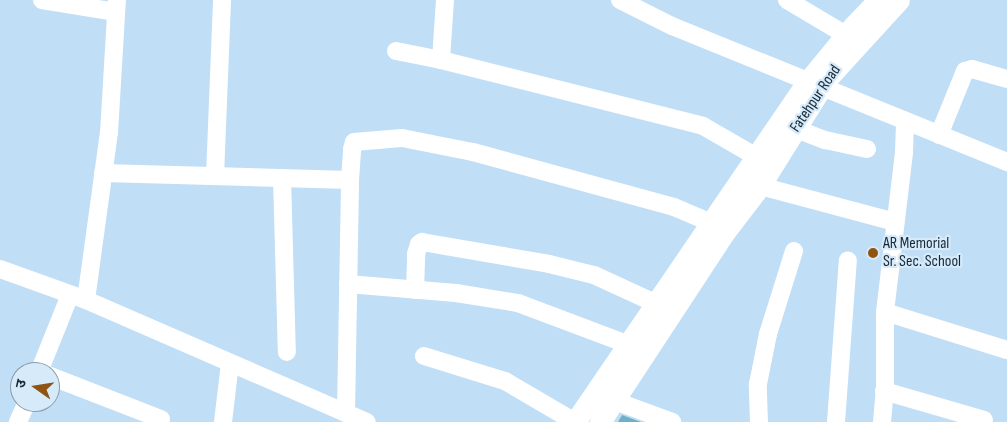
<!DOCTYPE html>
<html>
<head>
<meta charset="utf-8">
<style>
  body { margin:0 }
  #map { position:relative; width:1007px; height:422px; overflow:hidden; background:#c0def6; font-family:"Sofia Sans Condensed","Noto Sans Devanagari",sans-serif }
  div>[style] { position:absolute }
  .building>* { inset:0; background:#6db0c8 }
  .minor>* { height:18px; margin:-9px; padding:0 9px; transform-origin:9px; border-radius:9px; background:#fff }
  .tertiary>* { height:21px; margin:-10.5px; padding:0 10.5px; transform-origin:10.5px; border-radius:10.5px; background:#fff }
  .dots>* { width:14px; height:14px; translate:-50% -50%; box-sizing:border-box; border:2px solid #d6eafa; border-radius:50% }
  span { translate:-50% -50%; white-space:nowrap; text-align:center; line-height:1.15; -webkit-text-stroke:4.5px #d6eafa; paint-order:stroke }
  .street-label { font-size:16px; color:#152938 }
  .poi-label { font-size:16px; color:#152938 }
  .left { translate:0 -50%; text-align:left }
  .north { position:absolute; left:10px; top:362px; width:50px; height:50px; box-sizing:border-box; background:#d6eafa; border:1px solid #899dac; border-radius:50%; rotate:283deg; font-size:14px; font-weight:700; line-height:20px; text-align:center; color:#152938 }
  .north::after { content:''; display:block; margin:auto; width:18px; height:22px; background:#8f5411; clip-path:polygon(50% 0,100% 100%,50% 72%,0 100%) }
</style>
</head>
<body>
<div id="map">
  <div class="building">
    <i style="clip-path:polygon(622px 415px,641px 422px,618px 422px)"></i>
  </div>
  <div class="minor">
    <i style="left:42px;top:0;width:75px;rotate:9.2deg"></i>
    <i style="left:620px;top:0;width:58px;rotate:26.6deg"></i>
    <i style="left:672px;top:26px;width:362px;rotate:22.1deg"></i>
    <i style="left:787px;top:0;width:69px;rotate:30.7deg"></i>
    <i style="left:396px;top:51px;width:46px;rotate:11.3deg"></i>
    <i style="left:441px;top:60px;width:270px;rotate:14.1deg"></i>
    <i style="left:703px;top:126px;width:60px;rotate:30deg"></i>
    <i style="left:441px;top:60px;width:60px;rotate:-86.2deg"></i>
    <i style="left:796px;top:129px;width:31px;rotate:21deg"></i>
    <i style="left:825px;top:140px;width:43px;rotate:12.1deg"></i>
    <i style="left:939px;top:135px;width:69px;rotate:-67.9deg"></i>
    <i style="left:965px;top:71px;width:7px;rotate:-16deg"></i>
    <i style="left:972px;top:69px;width:36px;rotate:16deg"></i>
    <i style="left:103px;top:173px;width:247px;rotate:1.6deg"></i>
    <i style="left:215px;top:176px;width:176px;rotate:-87.7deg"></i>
    <i style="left:282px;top:178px;width:174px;rotate:88.4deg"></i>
    <i style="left:760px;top:186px;width:140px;rotate:14.9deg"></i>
    <i style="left:0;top:269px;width:91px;rotate:19.8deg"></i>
    <i style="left:86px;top:300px;width:306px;rotate:23.5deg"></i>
    <i style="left:348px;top:284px;width:108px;rotate:4.8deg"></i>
    <i style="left:456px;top:293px;width:63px;rotate:9.2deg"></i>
    <i style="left:518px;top:303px;width:116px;rotate:20.6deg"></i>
    <i style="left:415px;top:290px;width:36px;rotate:-88deg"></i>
    <i style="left:416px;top:254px;width:10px;rotate:-73deg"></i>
    <i style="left:419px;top:244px;width:4px;rotate:-34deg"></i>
    <i style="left:422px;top:242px;width:129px;rotate:9.8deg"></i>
    <i style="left:549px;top:264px;width:46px;rotate:13.7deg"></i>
    <i style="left:594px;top:275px;width:67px;rotate:24.7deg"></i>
    <i style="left:86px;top:300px;width:169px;rotate:-82.2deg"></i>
    <i style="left:109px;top:133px;width:133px;rotate:-86.6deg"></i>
    <i style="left:885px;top:312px;width:128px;rotate:17.3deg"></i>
    <i style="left:424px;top:356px;width:85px;rotate:17.2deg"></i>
    <i style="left:505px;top:381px;width:81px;rotate:30.4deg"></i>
    <i style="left:39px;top:372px;width:83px;rotate:-68.1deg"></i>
    <i style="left:50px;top:376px;width:119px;rotate:21.2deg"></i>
    <i style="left:884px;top:391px;width:104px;rotate:16.2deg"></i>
    <i style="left:615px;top:401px;width:61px;rotate:20.2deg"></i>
    <i style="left:346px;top:413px;width:233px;rotate:-89deg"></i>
    <i style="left:350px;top:180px;width:31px;rotate:-86deg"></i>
    <i style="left:352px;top:149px;width:7px;rotate:-74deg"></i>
    <i style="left:354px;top:142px;width:48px;rotate:-4.8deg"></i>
    <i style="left:402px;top:138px;width:72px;rotate:11.2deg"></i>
    <i style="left:473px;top:152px;width:208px;rotate:15.3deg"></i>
    <i style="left:674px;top:207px;width:39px;rotate:23deg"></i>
    <i style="left:18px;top:422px;width:22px;rotate:-66deg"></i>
    <i style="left:223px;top:422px;width:59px;rotate:-83.2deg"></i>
    <i style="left:759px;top:422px;width:38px;rotate:-92deg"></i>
    <i style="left:758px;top:384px;width:51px;rotate:-78.7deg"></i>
    <i style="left:768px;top:334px;width:87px;rotate:-72.6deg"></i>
    <i style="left:836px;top:422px;width:162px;rotate:-85.8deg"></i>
    <i style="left:882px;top:422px;width:34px;rotate:-85deg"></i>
    <i style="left:885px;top:388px;width:76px;rotate:-90deg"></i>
    <i style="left:885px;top:312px;width:161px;rotate:-83.2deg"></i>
    <i style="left:904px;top:152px;width:30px;rotate:-88deg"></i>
  </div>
  <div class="tertiary">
    <i style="left:575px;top:422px;width:413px;rotate:-55.7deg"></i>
    <i style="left:808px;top:81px;width:72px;rotate:-50.6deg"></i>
    <i style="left:854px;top:25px;width:35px;rotate:-46deg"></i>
    <i style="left:600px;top:422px;width:226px;rotate:-56.7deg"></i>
    <i style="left:724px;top:233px;width:59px;rotate:-52.5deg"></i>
    <i style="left:760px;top:186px;width:125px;rotate:-58.1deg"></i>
    <i style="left:826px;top:80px;width:108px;rotate:-47.6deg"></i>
  </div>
  <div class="dots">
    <i style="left:873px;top:253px;background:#8f5411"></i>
  </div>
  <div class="street-label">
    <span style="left:816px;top:99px;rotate:-56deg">Fatehpur Road</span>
  </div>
  <div class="poi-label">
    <span class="left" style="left:883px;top:253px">AR Memorial<br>Sr. Sec. School</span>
  </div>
  <div class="north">उ</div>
</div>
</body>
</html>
